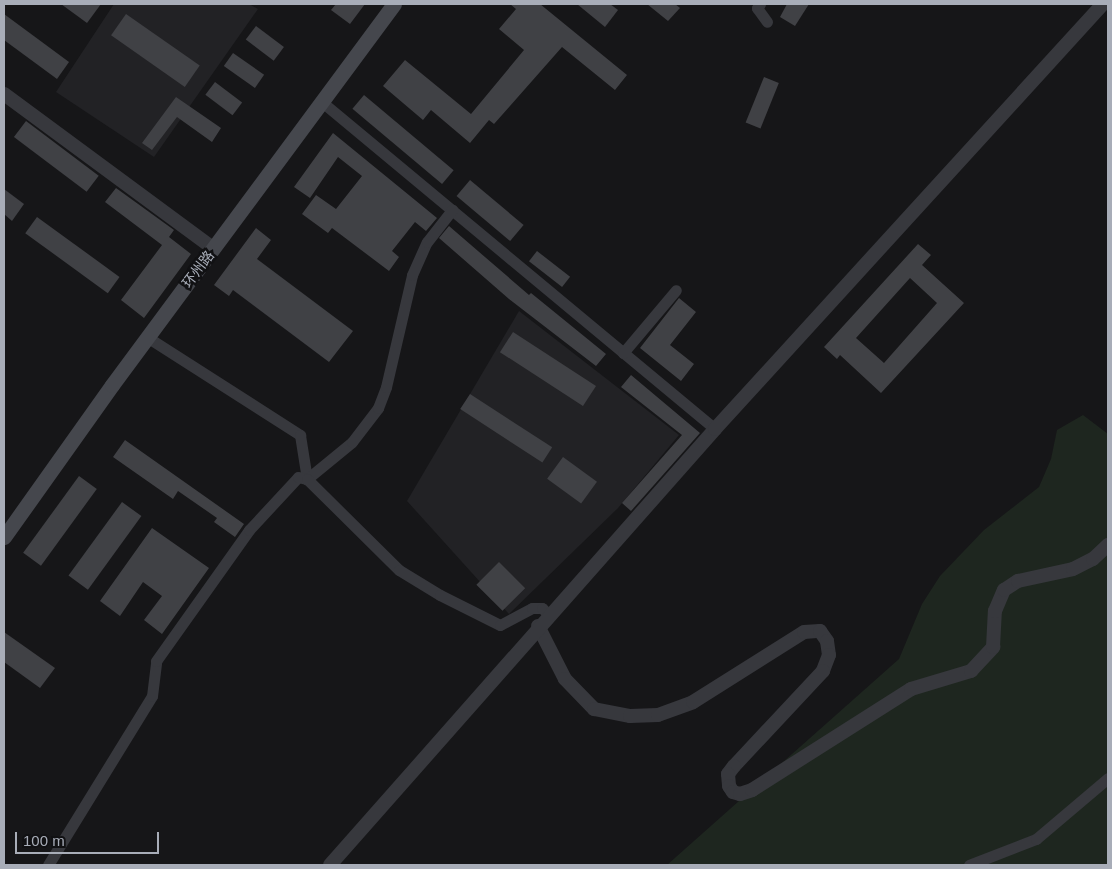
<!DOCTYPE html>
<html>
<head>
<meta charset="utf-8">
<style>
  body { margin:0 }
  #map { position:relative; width:1112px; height:869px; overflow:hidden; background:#161618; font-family:Arial,"Noto Sans SC",sans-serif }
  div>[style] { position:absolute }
  .built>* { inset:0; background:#222225 }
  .green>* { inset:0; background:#1e261f }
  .building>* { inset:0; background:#404145; transform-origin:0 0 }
  .minor>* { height:11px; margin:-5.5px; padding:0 5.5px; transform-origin:5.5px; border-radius:5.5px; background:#37383d }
  .tertiary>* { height:14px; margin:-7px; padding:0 7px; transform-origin:7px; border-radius:7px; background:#37383d }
  .secondary>* { height:15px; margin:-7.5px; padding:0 7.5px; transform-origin:7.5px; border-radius:7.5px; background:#45474d }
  span { translate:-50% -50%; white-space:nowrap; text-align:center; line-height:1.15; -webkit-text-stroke:5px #111113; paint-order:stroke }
  .street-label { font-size:14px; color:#a8adb8 }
  .frame { position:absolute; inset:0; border:5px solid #a8adb8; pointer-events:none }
  .scale { position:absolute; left:15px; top:832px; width:144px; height:22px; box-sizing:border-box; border:2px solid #a8adb8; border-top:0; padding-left:6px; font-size:15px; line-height:18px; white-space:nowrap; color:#a8adb8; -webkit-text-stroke:4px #111113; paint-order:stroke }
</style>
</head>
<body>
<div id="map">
  <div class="built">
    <i style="clip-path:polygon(114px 4px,249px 4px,258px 9px,154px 157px,56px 92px)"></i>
    <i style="clip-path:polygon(519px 311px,679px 435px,618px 508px,509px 614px,407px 501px)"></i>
  </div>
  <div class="green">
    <i style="clip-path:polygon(1083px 415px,1108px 434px,1108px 865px,667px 865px,899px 659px,922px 604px,940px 576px,984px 530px,1039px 487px,1051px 459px,1057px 430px)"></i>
  </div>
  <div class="building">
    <i style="clip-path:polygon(61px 4px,101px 4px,87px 23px)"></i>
    <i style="clip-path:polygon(336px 4px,365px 4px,350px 24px,331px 10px)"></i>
    <i style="clip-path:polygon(510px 4px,540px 4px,627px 75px,615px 90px,562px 47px,494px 124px,489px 120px,470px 143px,431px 110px,423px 120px,383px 86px,405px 60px,471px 114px,524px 50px,499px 29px,516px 9px)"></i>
    <i style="clip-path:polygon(577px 4px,610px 4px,618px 10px,605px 27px)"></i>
    <i style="clip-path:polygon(647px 4px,675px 4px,680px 8px,668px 21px)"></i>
    <i style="clip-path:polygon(787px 4px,809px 4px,795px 26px,780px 17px)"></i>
    <i style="clip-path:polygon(4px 14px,69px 62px,57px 79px,4px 40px)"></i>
    <i style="left:126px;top:14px;width:90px;height:26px;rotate:35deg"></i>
    <i style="left:256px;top:26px;width:35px;height:17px;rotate:37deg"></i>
    <i style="left:233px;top:53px;width:38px;height:16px;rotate:35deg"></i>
    <i style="left:764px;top:77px;width:16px;height:49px;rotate:22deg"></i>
    <i style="left:215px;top:82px;width:34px;height:16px;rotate:37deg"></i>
    <i style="left:364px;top:95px;width:117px;height:18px;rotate:40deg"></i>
    <i style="clip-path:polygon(176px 97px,221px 128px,212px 142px,177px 117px,152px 150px,142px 143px)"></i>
    <i style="left:26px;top:121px;width:91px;height:20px;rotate:37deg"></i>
    <i style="clip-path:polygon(333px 133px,437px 218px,426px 231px,415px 222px,392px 251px,399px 257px,389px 271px,332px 228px,328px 233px,302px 214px,316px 195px,336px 209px,362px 176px,338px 157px,310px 198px,294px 187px)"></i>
    <i style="left:470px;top:180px;width:70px;height:21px;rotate:40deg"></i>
    <i style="clip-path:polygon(116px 188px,174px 230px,169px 237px,191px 254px,144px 318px,121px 300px,162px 245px,105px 202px)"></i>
    <i style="clip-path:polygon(4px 189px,24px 204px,12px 221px,4px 214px)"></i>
    <i style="left:37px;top:217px;width:102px;height:20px;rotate:36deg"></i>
    <i style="clip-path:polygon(449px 226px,529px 295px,531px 293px,606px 354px,596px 366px,509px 299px,439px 238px)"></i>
    <i style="clip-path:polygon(256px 228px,271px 240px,257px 259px,353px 331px,329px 362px,233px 290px,229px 296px,214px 285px)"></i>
    <i style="clip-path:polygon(evenodd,918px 244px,931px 255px,922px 265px,964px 303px,881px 393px,840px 355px,837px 359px,824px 347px,918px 244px,910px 278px,937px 303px,884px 363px,856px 338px,910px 278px)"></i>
    <i style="left:537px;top:251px;width:42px;height:13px;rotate:38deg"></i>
    <i style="clip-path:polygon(679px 298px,696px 312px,670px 345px,694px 364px,681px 381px,640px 348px)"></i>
    <i style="left:513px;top:332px;width:99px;height:24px;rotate:33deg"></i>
    <i style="clip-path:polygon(631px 375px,700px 433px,631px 511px,622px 503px,682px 435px,621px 387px)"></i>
    <i style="left:470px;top:394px;width:98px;height:18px;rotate:33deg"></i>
    <i style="clip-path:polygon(125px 440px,244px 524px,235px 537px,214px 522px,217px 518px,178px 491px,173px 499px,113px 457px)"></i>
    <i style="left:563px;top:457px;width:42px;height:27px;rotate:36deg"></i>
    <i style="left:79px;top:476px;width:22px;height:95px;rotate:36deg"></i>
    <i style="left:122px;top:502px;width:24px;height:91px;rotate:36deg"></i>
    <i style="clip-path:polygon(152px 528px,209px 568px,162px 634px,144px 620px,162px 596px,143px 582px,120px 616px,100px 601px)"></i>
    <i style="left:499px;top:562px;width:37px;height:32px;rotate:45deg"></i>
    <i style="clip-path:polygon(4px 632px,55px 668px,40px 688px,4px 662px)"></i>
  </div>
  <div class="minor">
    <i style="left:760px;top:4px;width:5px;rotate:127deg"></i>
    <i style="left:757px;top:8px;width:17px;rotate:54deg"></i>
    <i style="left:322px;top:102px;width:511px;rotate:39.76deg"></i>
    <i style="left:147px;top:337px;width:182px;rotate:32.6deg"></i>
    <i style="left:300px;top:435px;width:45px;rotate:81deg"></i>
    <i style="left:623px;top:353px;width:82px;rotate:-49.9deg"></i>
    <i style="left:307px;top:479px;width:58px;rotate:-39.4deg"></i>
    <i style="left:352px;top:442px;width:43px;rotate:-52.6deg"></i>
    <i style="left:378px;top:408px;width:22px;rotate:-69deg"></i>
    <i style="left:386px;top:387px;width:115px;rotate:-76.9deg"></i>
    <i style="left:412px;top:275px;width:36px;rotate:-66deg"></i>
    <i style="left:427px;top:242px;width:41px;rotate:-52deg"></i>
    <i style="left:48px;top:865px;width:198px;rotate:-58.4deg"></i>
    <i style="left:152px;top:696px;width:35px;rotate:-83deg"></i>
    <i style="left:156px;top:661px;width:161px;rotate:-54.6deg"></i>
    <i style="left:249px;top:530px;width:72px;rotate:-47.2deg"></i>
    <i style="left:298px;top:477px;width:9px;rotate:13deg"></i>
    <i style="left:307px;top:479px;width:129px;rotate:44.7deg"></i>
    <i style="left:399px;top:570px;width:48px;rotate:31.4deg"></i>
    <i style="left:440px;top:595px;width:67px;rotate:26.6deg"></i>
    <i style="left:500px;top:625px;width:36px;rotate:-28deg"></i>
    <i style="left:532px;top:608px;width:10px"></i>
    <i style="left:542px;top:608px;width:10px;rotate:45deg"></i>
    <i style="left:969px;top:865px;width:72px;rotate:-21.2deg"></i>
    <i style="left:1036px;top:839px;width:94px;rotate:-40.3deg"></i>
  </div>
  <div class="tertiary">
    <i style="left:4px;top:94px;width:260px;rotate:36.4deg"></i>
    <i style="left:538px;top:626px;width:59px;rotate:63deg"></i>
    <i style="left:565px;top:679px;width:42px;rotate:46deg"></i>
    <i style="left:594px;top:709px;width:37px;rotate:11deg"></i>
    <i style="left:630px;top:716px;width:28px;rotate:-2deg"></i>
    <i style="left:658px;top:715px;width:37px;rotate:-20deg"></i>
    <i style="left:693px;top:702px;width:131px;rotate:-32.2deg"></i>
    <i style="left:804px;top:632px;width:16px;rotate:-4deg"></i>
    <i style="left:820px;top:631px;width:12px;rotate:55deg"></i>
    <i style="left:827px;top:641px;width:14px;rotate:82deg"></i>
    <i style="left:829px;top:655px;width:17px;rotate:111deg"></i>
    <i style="left:823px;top:671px;width:130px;rotate:133.1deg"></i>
    <i style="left:734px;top:766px;width:10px;rotate:127deg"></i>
    <i style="left:728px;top:774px;width:12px;rotate:85deg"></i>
    <i style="left:729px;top:786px;width:7px;rotate:56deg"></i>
    <i style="left:733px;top:792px;width:7px;rotate:16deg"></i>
    <i style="left:740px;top:794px;width:13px;rotate:-18deg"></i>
    <i style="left:752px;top:790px;width:188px;rotate:-32.4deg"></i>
    <i style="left:911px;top:689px;width:63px;rotate:-16.7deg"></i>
    <i style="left:971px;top:671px;width:33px;rotate:-47deg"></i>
    <i style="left:993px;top:647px;width:36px;rotate:-87deg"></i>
    <i style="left:995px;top:611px;width:23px;rotate:-67deg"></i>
    <i style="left:1004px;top:590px;width:17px;rotate:-33deg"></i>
    <i style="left:1018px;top:581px;width:56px;rotate:-12.3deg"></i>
    <i style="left:1073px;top:569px;width:22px;rotate:-27deg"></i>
    <i style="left:1093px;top:559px;width:21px;rotate:-43deg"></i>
    <i style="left:330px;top:865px;width:582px;rotate:-48.55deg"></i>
    <i style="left:715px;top:429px;width:575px;rotate:-47.61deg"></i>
  </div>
  <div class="secondary">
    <i style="left:4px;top:537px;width:186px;rotate:-54.6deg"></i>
    <i style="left:112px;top:385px;width:474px;rotate:-53.5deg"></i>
  </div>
  <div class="street-label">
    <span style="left:198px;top:269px;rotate:-53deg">环州路</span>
  </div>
  <div class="frame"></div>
  <div class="scale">100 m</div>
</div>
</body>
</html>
